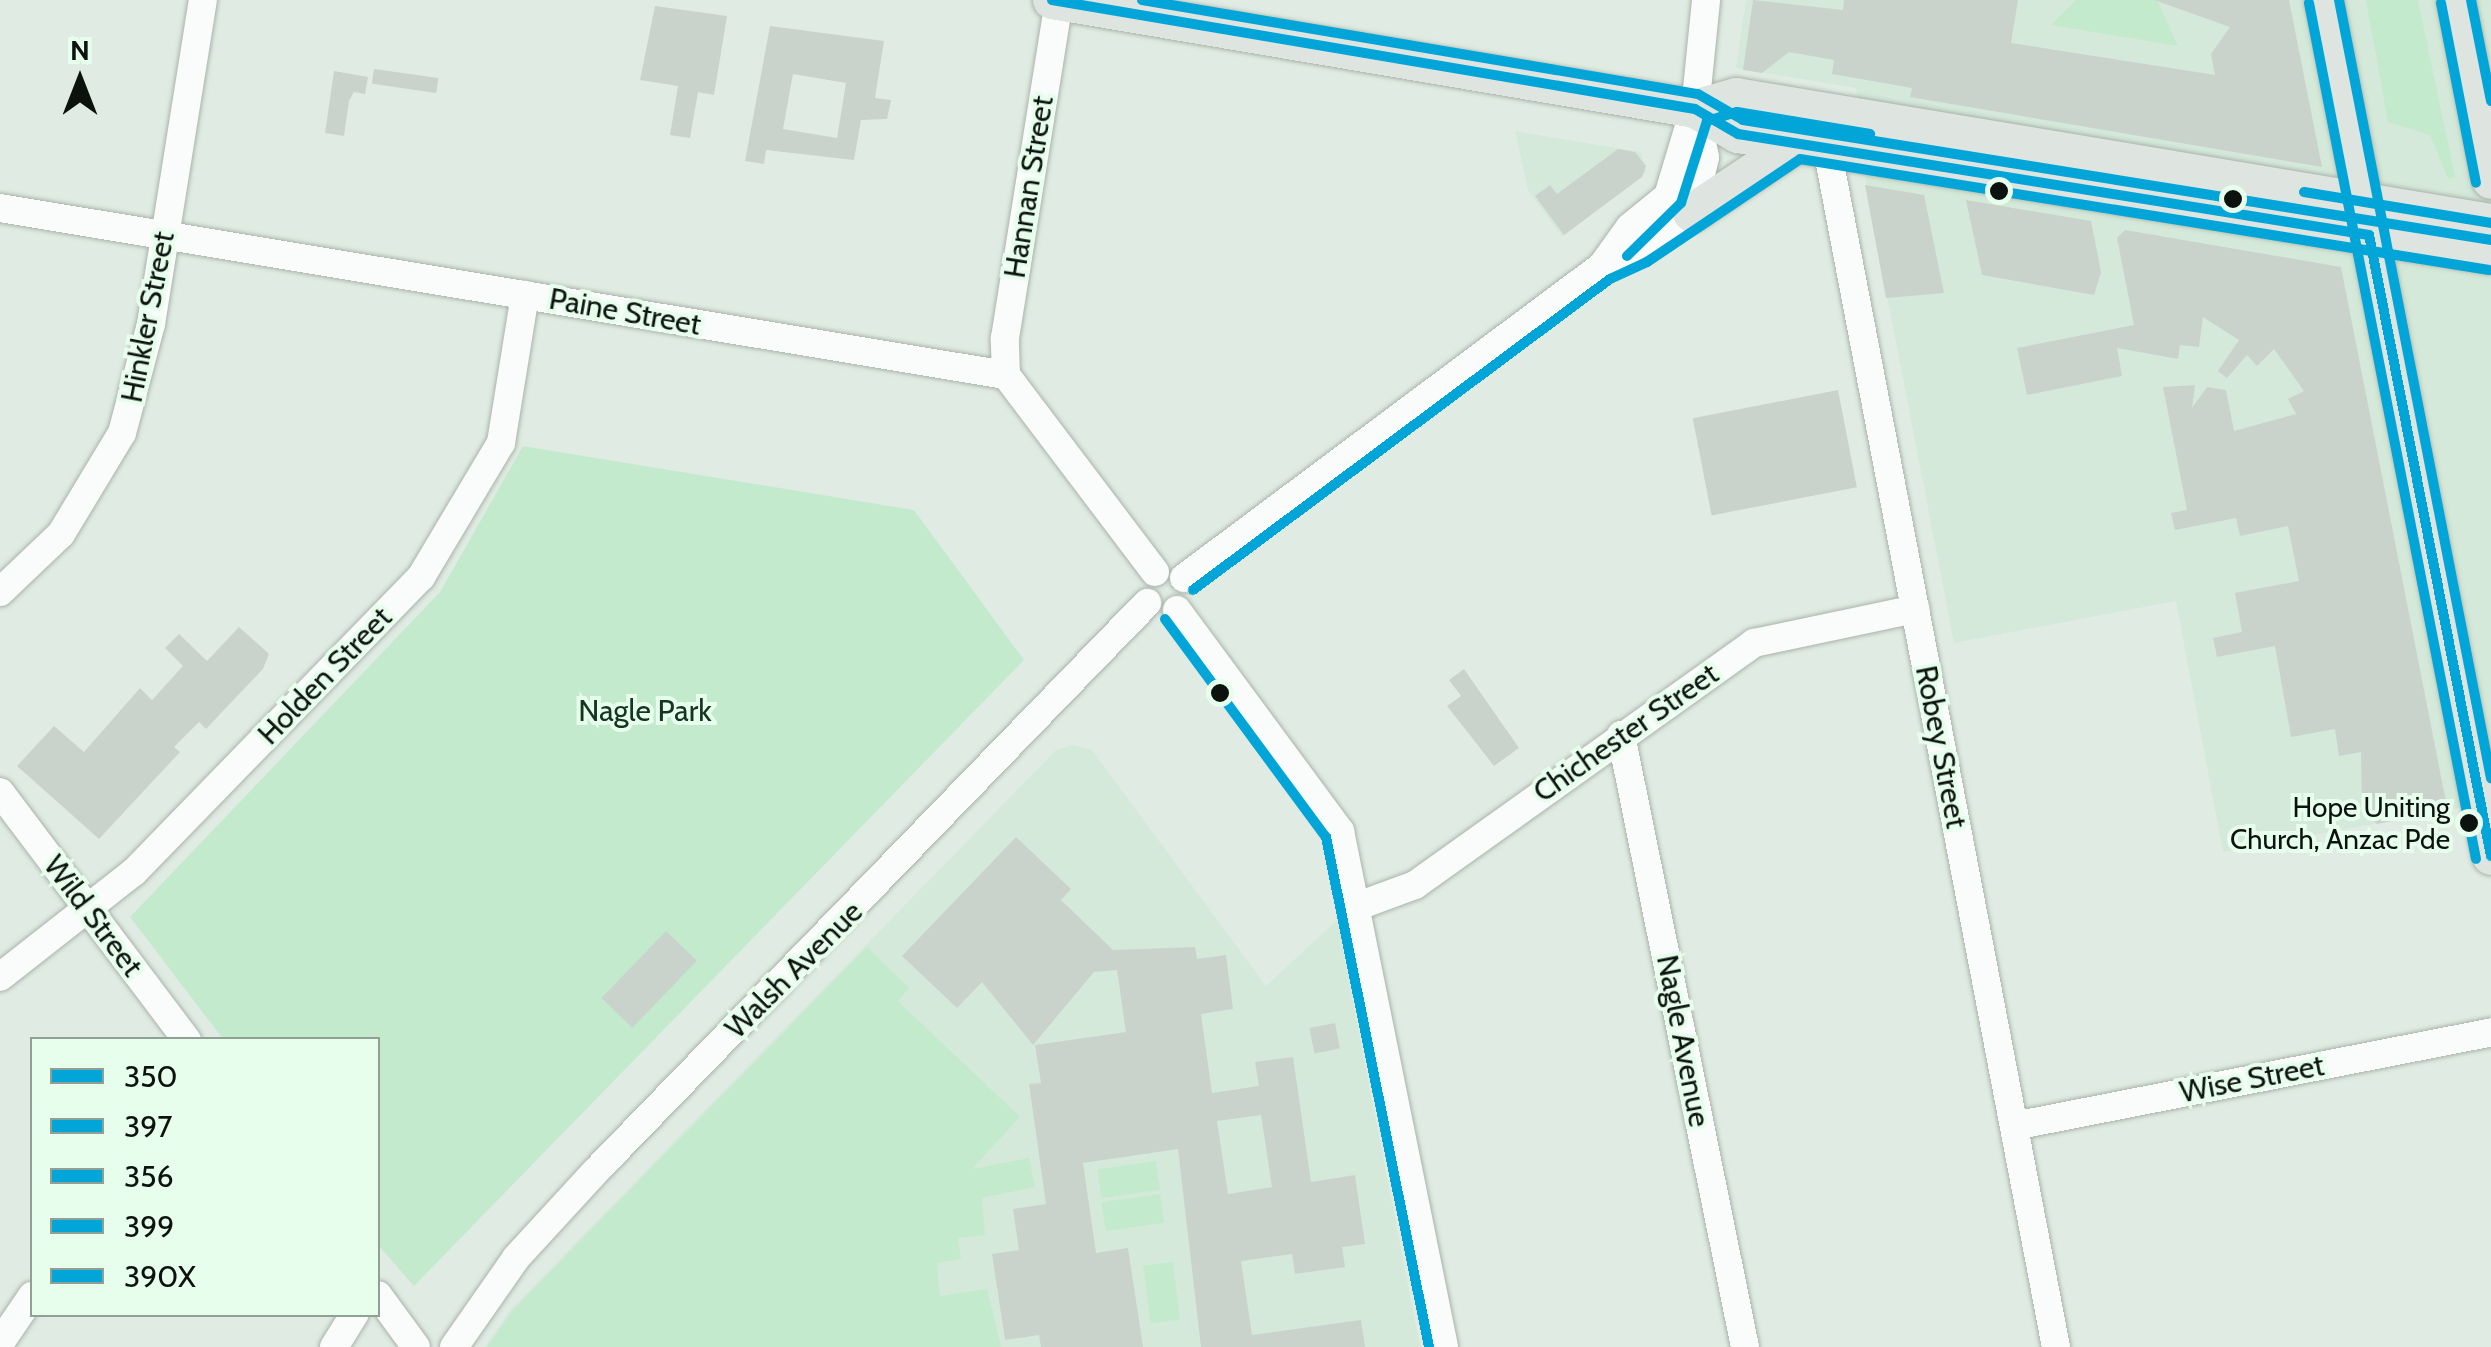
<!DOCTYPE html>
<html>
<head>
<meta charset="utf-8">
<style>
  body { margin:0 }
  #map { position:relative; width:2491px; height:1347px; overflow:hidden; background:#e0ece3; font-family:Cabin,sans-serif }
  div>[style] { position:absolute }
  .built>* { inset:0; background:#d4e9d9 }
  .green>* { inset:0; background:#c4eace; transform-origin:0 0 }
  .building>* { inset:0; background:#c9d3cc; transform-origin:0 0 }
  .roads { filter:drop-shadow(0 0 2px #aab3ab) drop-shadow(0 0 2px #aab3ab) }
  .minor>* { height:28px; margin:-14px; padding:0 14px; transform-origin:14px; border-radius:14px; background:#fafcfb }
  .major>* { height:38px; margin:-19px; padding:0 19px; transform-origin:19px; border-radius:19px; background:#dee4e0 }
  .bus-1>* { height:10px; margin:-5px; padding:0 5px; transform-origin:5px; border-radius:5px; background:#01a5d8 }
  .bus-2>* { height:10px; margin:-5px; padding:0 5px; transform-origin:5px; border-radius:5px; background:#01a5d8 }
  .bus-3>* { height:10px; margin:-5px; padding:0 5px; transform-origin:5px; border-radius:5px; background:#01a5d8 }
  .bus-4>* { height:10px; margin:-5px; padding:0 5px; transform-origin:5px; border-radius:5px; background:#01a5d8 }
  .bus-5>* { height:10px; margin:-5px; padding:0 5px; transform-origin:5px; border-radius:5px; background:#01a5d8 }
  .dots>* { width:28px; height:28px; translate:-50% -50%; box-sizing:border-box; border:5px solid #e8feed; border-radius:50% }
  span { translate:-50% -50%; white-space:nowrap; text-align:center; line-height:1.15; -webkit-text-stroke:8px #e8feed; paint-order:stroke }
  .bus-label { font-size:28px; color:#0c130e }
  .right { translate:-100% -50%; text-align:right }
  .street-label { font-size:30px; color:#0c130e }
  .park-label { font-size:30px; color:#14351f }
  .legend { position:absolute; left:30px; top:1037px; width:350px; height:280px; box-sizing:border-box; background:#e8feed; border:2px solid #90a094; margin:0; padding:12px 18px; list-style:none; font-size:30px; color:#0c130e }
  .legend li { display:flex; align-items:center; gap:20px; height:50px }
  .legend b { width:50px; border:2px solid #90a094 }
  .north { position:absolute; left:30px; top:30px; width:100px; height:100px; -webkit-text-stroke:8px #e8feed; paint-order:stroke; rotate:0deg; font-size:28px; font-weight:700; line-height:40px; text-align:center; color:#0c130e }
  .north::after { content:''; display:block; margin:auto; width:35px; height:45px; background:#0c130e; clip-path:polygon(50% 0,100% 100%,50% 72%,0 100%) }
</style>
</head>
<body>
<div id="map">
  <div class="built">
    <i style="clip-path:polygon(1746px 0,2491px 0,2491px 802px,2223px 852px,2176px 601px,1954px 643px,1867px 192px,1856px 88px,1736px 68px)"></i>
    <i style="clip-path:polygon(1515px 131px,1641px 152px,1646px 172px,1562px 237px,1528px 190px)"></i>
    <i style="clip-path:polygon(1072px 745px,1092px 750px,1266px 986px,1337px 920px,1420px 1347px,485px 1347px,511px 1309px,1056px 750px)"></i>
  </div>
  <div class="green">
    <i style="clip-path:polygon(2076px 0,2157px 0,2178px 46px,2051px 25px)"></i>
    <i style="clip-path:polygon(2366px 0,2418px 0,2455px 177px,2448px 179px,2430px 135px,2388px 122px)"></i>
    <i style="clip-path:polygon(523px 446px,914px 510px,1024px 660px,414px 1286px,378px 1245px,378px 1040px,223px 1039px,130px 917px,440px 592px)"></i>
    <i style="clip-path:polygon(867px 947px,909px 988px,898px 1001px,1020px 1117px,972px 1169px,1029px 1158px,1035px 1187px,982px 1198px,985px 1235px,958px 1238px,961px 1259px,937px 1263px,940px 1296px,987px 1289px,1001px 1347px,487px 1347px,513px 1310px)"></i>
    <i style="left:1156px;top:1161px;width:29px;height:59px;rotate:82deg"></i>
    <i style="left:1160px;top:1194px;width:29px;height:59px;rotate:82deg"></i>
    <i style="left:1173px;top:1262px;width:58px;height:30px;rotate:83deg"></i>
  </div>
  <div class="building">
    <i style="clip-path:polygon(1753px 0,1843px 10px,1844px 0,2018px 0,2011px 43px,2215px 75px,2211px 54px,2230px 27px,2154px 0,2289px 0,2322px 167px,1910px 97px,1912px 88px,1832px 74px,1834px 60px,1789px 52px,1762px 73px,1743px 70px)"></i>
    <i style="clip-path:polygon(655px 6px,727px 16px,714px 95px,698px 92px,690px 138px,670px 135px,678px 86px,640px 80px)"></i>
    <i style="clip-path:polygon(evenodd,770px 26px,884px 41px,875px 98px,891px 100px,887px 119px,861px 120px,854px 160px,766px 150px,764px 164px,745px 161px,770px 26px,793px 74px,846px 83px,837px 138px,783px 129px,793px 74px)"></i>
    <i style="left:374px;top:69px;width:65px;height:15px;rotate:8deg"></i>
    <i style="clip-path:polygon(334px 71px,368px 77px,365px 94px,354px 92px,349px 101px,344px 136px,325px 133px)"></i>
    <i style="clip-path:polygon(1618px 149px,1635px 152px,1646px 166px,1642px 177px,1564px 235px,1535px 196px,1550px 185px,1557px 194px)"></i>
    <i style="clip-path:polygon(1865px 185px,1924px 195px,1944px 293px,1886px 298px)"></i>
    <i style="clip-path:polygon(1966px 200px,2091px 221px,2101px 272px,2094px 295px,1982px 275px)"></i>
    <i style="clip-path:polygon(2125px 230px,2341px 267px,2446px 802px,2440px 812px,2377px 824px,2362px 809px,2361px 752px,2339px 756px,2335px 729px,2291px 737px,2275px 646px,2217px 657px,2213px 638px,2242px 632px,2235px 593px,2299px 581px,2288px 526px,2240px 536px,2236px 518px,2175px 530px,2171px 513px,2187px 510px,2163px 387px,2195px 385px,2192px 408px,2207px 387px,2226px 390px,2234px 431px,2296px 414px,2288px 399px,2304px 391px,2274px 349px,2257px 366px,2247px 355px,2227px 378px,2218px 371px,2239px 340px,2203px 317px,2199px 347px,2180px 345px,2178px 359px,2117px 348px,2122px 376px,2027px 395px,2017px 348px,2134px 325px,2117px 238px)"></i>
    <i style="left:1838px;top:390px;width:99px;height:148px;rotate:79deg"></i>
    <i style="clip-path:polygon(239px 627px,269px 654px,263px 669px,206px 729px,199px 722px,174px 747px,180px 752px,99px 839px,17px 766px,54px 726px,84px 752px,140px 688px,152px 700px,183px 666px,165px 648px,179px 634px,207px 661px)"></i>
    <i style="clip-path:polygon(1464px 669px,1519px 748px,1494px 766px,1447px 706px,1461px 696px,1449px 680px)"></i>
    <i style="clip-path:polygon(evenodd,1016px 837px,1071px 889px,1061px 900px,1113px 950px,1195px 947px,1197px 959px,1226px 955px,1233px 1009px,1201px 1014px,1212px 1093px,1259px 1086px,1255px 1062px,1293px 1057px,1311px 1182px,1355px 1175px,1365px 1244px,1342px 1247px,1345px 1267px,1295px 1274px,1292px 1254px,1241px 1261px,1252px 1335px,1361px 1320px,1365px 1347px,1201px 1347px,1178px 1149px,1083px 1163px,1096px 1253px,1128px 1248px,1143px 1347px,1041px 1347px,1039px 1335px,1005px 1340px,992px 1254px,1019px 1250px,1013px 1209px,1046px 1204px,1029px 1084px,1041px 1083px,1035px 1045px,1126px 1032px,1117px 970px,1094px 972px,1033px 1045px,982px 982px,957px 1008px,902px 956px,1016px 837px,1261px 1115px,1272px 1187px,1228px 1194px,1217px 1121px,1261px 1115px)"></i>
    <i style="left:666px;top:931px;width:43px;height:93px;rotate:44deg"></i>
    <i style="left:1335px;top:1023px;width:26px;height:26px;rotate:79deg"></i>
  </div>
  <div class="roads">
    <div class="minor">
      <i style="left:1827px;top:148px;width:1221px;rotate:79.19deg"></i>
      <i style="left:0;top:208px;width:1020px;rotate:9.43deg"></i>
      <i style="left:1006px;top:375px;width:247px;rotate:52.9deg"></i>
      <i style="left:1602px;top:266px;width:48px;rotate:-54.3deg"></i>
      <i style="left:1630px;top:227px;width:49px;rotate:-39.2deg"></i>
      <i style="left:1668px;top:196px;width:90px;rotate:-73.2deg"></i>
      <i style="left:1006px;top:375px;width:37px;rotate:-92deg"></i>
      <i style="left:1005px;top:338px;width:342px;rotate:-80.9deg"></i>
      <i style="left:1184px;top:578px;width:522px;rotate:-36.74deg"></i>
      <i style="left:1602px;top:266px;width:104px;rotate:-30.5deg"></i>
      <i style="left:1692px;top:213px;width:57px;rotate:-76.9deg"></i>
      <i style="left:1705px;top:157px;width:49px;rotate:-101.8deg"></i>
      <i style="left:1695px;top:109px;width:110px;rotate:-84.2deg"></i>
      <i style="left:0;top:592px;width:84px;rotate:-43.6deg"></i>
      <i style="left:61px;top:534px;width:118px;rotate:-58.9deg"></i>
      <i style="left:122px;top:433px;width:113px;rotate:-75.1deg"></i>
      <i style="left:151px;top:324px;width:328px;rotate:-80.9deg"></i>
      <i style="left:1177px;top:610px;width:275px;rotate:53.6deg"></i>
      <i style="left:1340px;top:831px;width:526px;rotate:78.6deg"></i>
      <i style="left:1621px;top:735px;width:624px;rotate:78.55deg"></i>
      <i style="left:0;top:792px;width:311px;rotate:53deg"></i>
      <i style="left:1358px;top:906px;width:61px;rotate:-20.2deg"></i>
      <i style="left:1415px;top:885px;width:417px;rotate:-35.5deg"></i>
      <i style="left:1754px;top:643px;width:165px;rotate:-11.9deg"></i>
      <i style="left:0;top:977px;width:170px;rotate:-38.1deg"></i>
      <i style="left:134px;top:872px;width:412px;rotate:-45.8deg"></i>
      <i style="left:421px;top:577px;width:156px;rotate:-59.2deg"></i>
      <i style="left:501px;top:443px;width:150px;rotate:-80.8deg"></i>
      <i style="left:2014px;top:1126px;width:486px;rotate:-11.1deg"></i>
      <i style="left:378px;top:1295px;width:64px;rotate:53.8deg"></i>
      <i style="left:0;top:1343px;width:57px;rotate:-55.8deg"></i>
      <i style="left:334px;top:1347px;width:39px;rotate:-58deg"></i>
      <i style="left:454px;top:1347px;width:108px;rotate:-55.1deg"></i>
      <i style="left:516px;top:1258px;width:117px;rotate:-47.4deg"></i>
      <i style="left:595px;top:1172px;width:793px;rotate:-45.87deg"></i>
    </div>
    <div class="major">
      <i style="left:1052px;top:0;width:652px;rotate:9.62deg"></i>
      <i style="left:1695px;top:109px;width:50px;rotate:30.2deg"></i>
      <i style="left:1738px;top:134px;width:763px;rotate:9.13deg"></i>
      <i style="left:2324px;top:0;width:872px;rotate:78.96deg"></i>
      <i style="left:2456px;top:0;width:183px;rotate:79deg"></i>
      <i style="left:1695px;top:109px;width:43px;rotate:-16.3deg"></i>
      <i style="left:1736px;top:97px;width:765px;rotate:9.47deg"></i>
      <i style="left:1692px;top:213px;width:126px;rotate:-33.7deg"></i>
    </div>
  </div>
  <div class="bus-1">
    <i style="left:1052px;top:0;width:652px;rotate:9.62deg"></i>
    <i style="left:1695px;top:109px;width:50px;rotate:30.2deg"></i>
    <i style="left:1738px;top:134px;width:639px;rotate:9.09deg"></i>
    <i style="left:2369px;top:235px;width:633px;rotate:78.89deg"></i>
    <i style="left:2304px;top:192px;width:190px;rotate:9.4deg"></i>
  </div>
  <div class="bus-2">
    <i style="left:1627px;top:256px;width:76px;rotate:-44.5deg"></i>
    <i style="left:1681px;top:203px;width:86px;rotate:-72.4deg"></i>
    <i style="left:1707px;top:121px;width:31px;rotate:-17deg"></i>
    <i style="left:1737px;top:112px;width:135px;rotate:9.4deg"></i>
    <i style="left:1193px;top:590px;width:520px;rotate:-36.72deg"></i>
    <i style="left:1610px;top:279px;width:41px;rotate:-24.7deg"></i>
    <i style="left:1647px;top:262px;width:184px;rotate:-33.9deg"></i>
    <i style="left:1800px;top:159px;width:698px;rotate:9.15deg"></i>
    <i style="left:1165px;top:619px;width:271px;rotate:53.6deg"></i>
    <i style="left:1326px;top:837px;width:520px;rotate:78.58deg"></i>
  </div>
  <div class="bus-3">
    <i style="left:1142px;top:0;width:564px;rotate:9.6deg"></i>
    <i style="left:1698px;top:94px;width:52px;rotate:30deg"></i>
    <i style="left:1743px;top:120px;width:758px;rotate:9.11deg"></i>
  </div>
  <div class="bus-4">
    <i style="left:2309px;top:3px;width:872px;rotate:78.96deg"></i>
    <i style="left:2441px;top:3px;width:183px;rotate:79deg"></i>
  </div>
  <div class="bus-5">
    <i style="left:2339px;top:0;width:793px;rotate:78.95deg"></i>
    <i style="left:2471px;top:0;width:103px;rotate:78.8deg"></i>
  </div>
  <div class="dots">
    <i style="left:1999px;top:191px;background:#0c130e"></i>
    <i style="left:2233px;top:199px;background:#0c130e"></i>
    <i style="left:1220px;top:693px;background:#0c130e"></i>
    <i style="left:2469px;top:823px;background:#0c130e"></i>
  </div>
  <div class="bus-label">
    <span class="right" style="left:2450px;top:823px">Hope Uniting<br>Church, Anzac Pde</span>
  </div>
  <div class="street-label">
    <span style="left:1029px;top:187px;rotate:-81deg">Hannan Street</span>
    <span style="left:625px;top:312px;rotate:10deg">Paine Street</span>
    <span style="left:148px;top:317px;rotate:-79deg">Hinkler Street</span>
    <span style="left:325px;top:676px;rotate:-46deg">Holden Street</span>
    <span style="left:1626px;top:733px;rotate:-35deg">Chichester Street</span>
    <span style="left:1941px;top:747px;rotate:79deg">Robey Street</span>
    <span style="left:93px;top:916px;rotate:53deg">Wild Street</span>
    <span style="left:794px;top:970px;rotate:-45deg">Walsh Avenue</span>
    <span style="left:1683px;top:1041px;rotate:79deg">Nagle Avenue</span>
    <span style="left:2252px;top:1079px;rotate:-11deg">Wise Street</span>
  </div>
  <div class="park-label">
    <span style="left:645px;top:711px">Nagle Park</span>
  </div>
  <ul class="legend">
  <li><b style="height:12px;background:#01a5d8"></b>350</li>
  <li><b style="height:12px;background:#01a5d8"></b>397</li>
  <li><b style="height:12px;background:#01a5d8"></b>356</li>
  <li><b style="height:12px;background:#01a5d8"></b>399</li>
  <li><b style="height:12px;background:#01a5d8"></b>390X</li>
  </ul>
  <div class="north">N</div>
</div>
</body>
</html>
